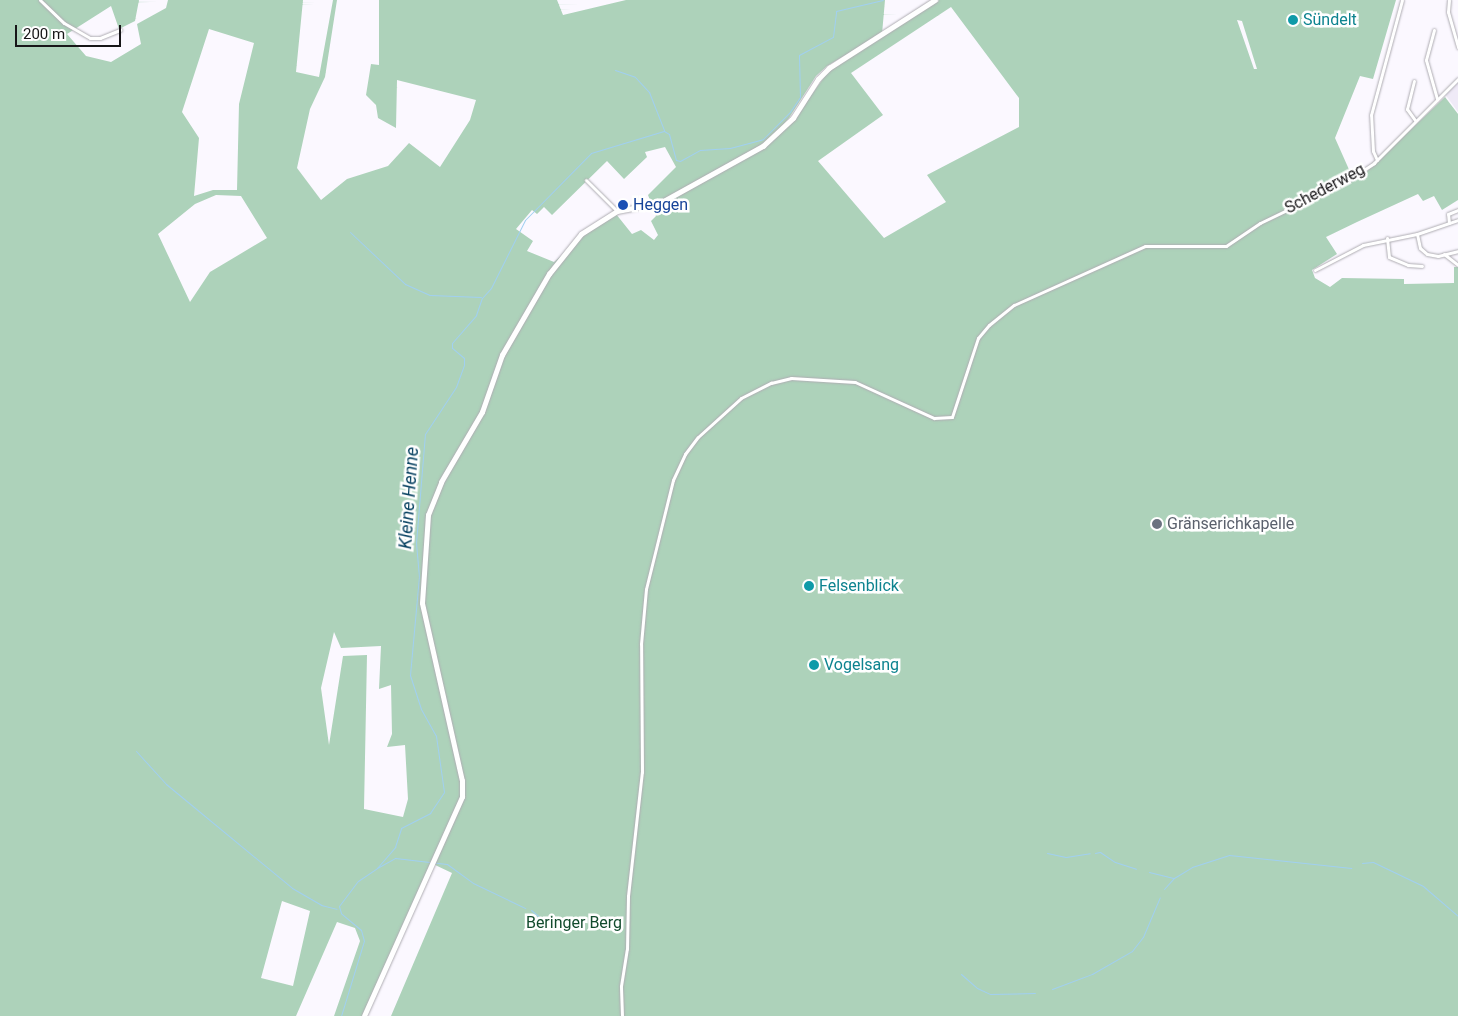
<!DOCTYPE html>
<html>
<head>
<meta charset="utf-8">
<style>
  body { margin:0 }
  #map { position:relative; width:1458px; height:1016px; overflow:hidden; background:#fbf8ff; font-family:Roboto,sans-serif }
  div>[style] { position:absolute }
  .built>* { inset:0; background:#efeaf7 }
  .green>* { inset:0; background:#add2ba }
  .stream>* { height:1px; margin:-0.5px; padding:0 0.5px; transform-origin:0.5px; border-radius:0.5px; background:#a1d0f1 }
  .roads { filter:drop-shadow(0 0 1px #afadb3) drop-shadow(0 0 1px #afadb3) }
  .street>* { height:3px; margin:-1.5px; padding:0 1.5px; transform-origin:1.5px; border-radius:1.5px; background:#fff }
  .secondary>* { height:4.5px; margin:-2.25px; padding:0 2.25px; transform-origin:2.25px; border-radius:2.25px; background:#fff }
  .dots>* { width:14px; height:14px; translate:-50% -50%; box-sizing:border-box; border:2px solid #fff; border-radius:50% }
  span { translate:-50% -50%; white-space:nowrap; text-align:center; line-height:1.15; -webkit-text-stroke:5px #fff; paint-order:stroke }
  .culture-label { font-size:16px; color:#0d838f }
  .left { translate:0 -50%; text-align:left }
  .street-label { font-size:16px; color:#171618 }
  .transit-label { font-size:16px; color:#164399 }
  .worship-label { font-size:16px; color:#5b616d }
  .park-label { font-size:16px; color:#124b2d }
  .water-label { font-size:18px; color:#074161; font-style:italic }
  .scale { position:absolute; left:15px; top:25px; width:106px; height:22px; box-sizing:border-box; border:2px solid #171618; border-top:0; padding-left:6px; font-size:15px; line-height:18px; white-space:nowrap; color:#171618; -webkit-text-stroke:4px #fff; paint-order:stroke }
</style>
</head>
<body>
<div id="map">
  <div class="built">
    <i style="clip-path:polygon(1458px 82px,1458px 112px,1445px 94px)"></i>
  </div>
  <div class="green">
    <i style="clip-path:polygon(evenodd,0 0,139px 0,135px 21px,119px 29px,111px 6px,67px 34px,86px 56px,111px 62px,141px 44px,137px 24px,166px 8px,168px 0,303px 0,296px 72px,319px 77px,333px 0,337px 0,325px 77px,310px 109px,297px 168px,321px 200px,347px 179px,388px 166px,409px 143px,440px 167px,470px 120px,476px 100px,397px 80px,396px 128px,378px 118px,376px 105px,366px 95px,371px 64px,379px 65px,379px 0,557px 0,563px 15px,626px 0,885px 0,882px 34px,827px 66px,816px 76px,789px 118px,764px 147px,790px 124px,828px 72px,937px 0,1396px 0,1373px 79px,1360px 76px,1335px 138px,1351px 174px,1299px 201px,1302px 206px,1361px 177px,1445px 97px,1458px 114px,1458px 200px,1442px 210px,1434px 196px,1423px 201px,1418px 194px,1357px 222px,1326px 237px,1337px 254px,1312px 270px,1315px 278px,1330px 287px,1342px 278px,1404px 279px,1404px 284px,1454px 283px,1454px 267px,1458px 267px,1458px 1016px,391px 1016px,452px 873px,433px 864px,367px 1016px,334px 1016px,360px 941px,355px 928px,337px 922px,296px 1016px,0 1016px,0 0,951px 7px,1019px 98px,1019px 127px,927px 175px,946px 202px,884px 238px,818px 161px,883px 115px,851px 73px,951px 7px,0 0,1237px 20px,1242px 21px,1257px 69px,1254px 69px,1237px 20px,0 0,209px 29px,254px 43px,239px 104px,237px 190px,213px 190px,194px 196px,199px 138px,182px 112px,209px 29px,0 0,665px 147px,676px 167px,648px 195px,656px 216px,651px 221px,658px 235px,654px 240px,641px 230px,632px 234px,616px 214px,589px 231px,554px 262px,527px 251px,533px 241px,516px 229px,532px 210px,537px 214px,544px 207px,552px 215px,607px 161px,624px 179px,647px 157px,645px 152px,665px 147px,0 0,216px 195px,241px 196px,267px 238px,210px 272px,190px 302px,158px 234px,195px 204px,216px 195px,0 0,334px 632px,341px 648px,381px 646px,379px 689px,391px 685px,392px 734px,387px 747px,405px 745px,408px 799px,403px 817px,364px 809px,367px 655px,343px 656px,329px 745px,321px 688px,334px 632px,0 0,282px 901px,310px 911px,293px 986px,261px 978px,282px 901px)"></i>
  </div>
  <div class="stream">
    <i style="left:615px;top:70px;width:21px;rotate:19deg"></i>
    <i style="left:635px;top:77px;width:21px;rotate:47deg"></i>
    <i style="left:649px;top:92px;width:41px;rotate:68.5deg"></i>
    <i style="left:350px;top:232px;width:76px;rotate:43.4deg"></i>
    <i style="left:405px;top:284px;width:27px;rotate:24deg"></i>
    <i style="left:430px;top:295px;width:51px;rotate:2.2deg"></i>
    <i style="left:136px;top:751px;width:45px;rotate:47.7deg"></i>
    <i style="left:166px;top:784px;width:163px;rotate:39.5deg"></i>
    <i style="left:292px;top:888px;width:34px;rotate:30deg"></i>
    <i style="left:321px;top:905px;width:16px;rotate:14deg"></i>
    <i style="left:1047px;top:853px;width:19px;rotate:12deg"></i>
    <i style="left:1066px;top:857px;width:24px;rotate:-9deg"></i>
    <i style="left:1095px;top:853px;width:5px;rotate:-11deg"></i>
    <i style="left:1100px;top:852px;width:18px;rotate:34deg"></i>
    <i style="left:1115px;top:862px;width:22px;rotate:18deg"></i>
    <i style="left:1362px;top:863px;width:11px;rotate:-5deg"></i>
    <i style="left:1373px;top:862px;width:55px;rotate:25.6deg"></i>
    <i style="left:1423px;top:886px;width:46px;rotate:40.6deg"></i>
    <i style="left:377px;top:868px;width:21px;rotate:-29deg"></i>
    <i style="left:395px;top:858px;width:52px;rotate:6.6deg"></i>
    <i style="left:447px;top:864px;width:32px;rotate:36deg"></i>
    <i style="left:473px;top:883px;width:58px;rotate:25.7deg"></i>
    <i style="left:1149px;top:872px;width:25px;rotate:14deg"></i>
    <i style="left:1164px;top:889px;width:15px;rotate:-48deg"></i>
    <i style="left:1174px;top:878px;width:21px;rotate:-31deg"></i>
    <i style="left:1192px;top:867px;width:39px;rotate:-18deg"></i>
    <i style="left:1229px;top:855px;width:123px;rotate:6.1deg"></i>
    <i style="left:531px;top:910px;width:26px;rotate:40deg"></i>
    <i style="left:961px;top:974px;width:21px;rotate:41deg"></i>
    <i style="left:977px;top:988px;width:14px;rotate:25deg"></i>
    <i style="left:990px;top:994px;width:45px;rotate:-1.3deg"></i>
    <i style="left:1052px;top:989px;width:43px;rotate:-20.6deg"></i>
    <i style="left:1092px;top:974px;width:46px;rotate:-29.9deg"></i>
    <i style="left:1132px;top:951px;width:18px;rotate:-52deg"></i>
    <i style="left:1143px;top:937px;width:43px;rotate:-67deg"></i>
    <i style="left:341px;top:1016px;width:78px;rotate:-73deg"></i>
    <i style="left:364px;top:941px;width:11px;rotate:-105deg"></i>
    <i style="left:361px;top:930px;width:26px;rotate:-140deg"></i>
    <i style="left:341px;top:913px;width:7px;rotate:-106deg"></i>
    <i style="left:339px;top:906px;width:31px;rotate:-53deg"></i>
    <i style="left:358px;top:881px;width:23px;rotate:-34deg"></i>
    <i style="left:377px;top:868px;width:28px;rotate:-49deg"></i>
    <i style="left:395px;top:847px;width:20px;rotate:-72deg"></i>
    <i style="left:401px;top:828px;width:33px;rotate:-27deg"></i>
    <i style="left:430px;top:813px;width:25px;rotate:-56deg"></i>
    <i style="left:444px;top:792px;width:57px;rotate:-98.1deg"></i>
    <i style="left:436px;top:736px;width:31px;rotate:-119deg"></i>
    <i style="left:421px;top:709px;width:36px;rotate:-108deg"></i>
    <i style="left:410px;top:675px;width:98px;rotate:-84.8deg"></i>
    <i style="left:419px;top:577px;width:34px;rotate:-95deg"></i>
    <i style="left:416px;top:543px;width:109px;rotate:-85.3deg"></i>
    <i style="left:425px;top:434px;width:56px;rotate:-56.6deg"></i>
    <i style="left:456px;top:387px;width:23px;rotate:-70deg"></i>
    <i style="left:464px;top:365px;width:7px;rotate:-90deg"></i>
    <i style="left:464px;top:358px;width:16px;rotate:-140deg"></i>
    <i style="left:452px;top:348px;width:5px;rotate:-90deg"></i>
    <i style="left:452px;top:343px;width:37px;rotate:-49deg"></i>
    <i style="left:476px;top:315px;width:18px;rotate:-71deg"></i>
    <i style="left:482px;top:298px;width:13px;rotate:-48deg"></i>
    <i style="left:491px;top:288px;width:76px;rotate:-63.4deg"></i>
    <i style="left:525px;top:220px;width:94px;rotate:-45.4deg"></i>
    <i style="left:591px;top:153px;width:76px;rotate:-16.8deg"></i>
    <i style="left:664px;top:131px;width:6px;rotate:31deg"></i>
    <i style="left:669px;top:134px;width:27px;rotate:75deg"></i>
    <i style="left:676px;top:160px;width:4px;rotate:14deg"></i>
    <i style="left:680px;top:161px;width:23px;rotate:-29deg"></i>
    <i style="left:700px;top:150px;width:30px;rotate:-4deg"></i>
    <i style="left:730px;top:148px;width:34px;rotate:-15deg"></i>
    <i style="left:763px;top:139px;width:38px;rotate:-45deg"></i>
    <i style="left:790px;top:112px;width:18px;rotate:-56deg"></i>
    <i style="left:800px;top:97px;width:42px;rotate:-91.4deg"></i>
    <i style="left:799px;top:55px;width:38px;rotate:-28deg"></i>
    <i style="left:833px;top:37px;width:26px;rotate:-83deg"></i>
    <i style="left:836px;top:11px;width:48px;rotate:-13.2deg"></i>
  </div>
  <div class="roads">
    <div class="street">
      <i style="left:40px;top:0;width:33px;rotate:44deg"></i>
      <i style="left:64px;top:23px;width:30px;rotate:30deg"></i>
      <i style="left:90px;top:38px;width:10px"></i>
      <i style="left:100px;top:38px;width:22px;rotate:-22deg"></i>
      <i style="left:1449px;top:0;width:12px;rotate:95deg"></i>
      <i style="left:1448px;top:12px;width:37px;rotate:74deg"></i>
      <i style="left:1434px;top:30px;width:31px;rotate:105deg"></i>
      <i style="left:1426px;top:60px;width:41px;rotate:74.2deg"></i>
      <i style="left:1414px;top:81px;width:29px;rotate:104deg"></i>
      <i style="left:1407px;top:109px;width:14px;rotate:54deg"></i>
      <i style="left:1377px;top:160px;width:10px;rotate:-114deg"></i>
      <i style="left:1373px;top:151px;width:36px;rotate:-93deg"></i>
      <i style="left:1371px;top:115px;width:119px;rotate:-74.9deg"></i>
      <i style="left:586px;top:180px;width:44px;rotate:45deg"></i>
      <i style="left:1449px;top:223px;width:9px;rotate:-96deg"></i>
      <i style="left:1448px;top:214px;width:11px;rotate:-22deg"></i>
      <i style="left:1417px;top:234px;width:14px;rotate:78deg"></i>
      <i style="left:1420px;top:248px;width:9px;rotate:41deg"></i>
      <i style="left:1427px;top:254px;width:11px;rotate:10deg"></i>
      <i style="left:1438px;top:256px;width:21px;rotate:-14deg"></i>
      <i style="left:1387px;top:238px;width:19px;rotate:84deg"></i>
      <i style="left:1389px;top:257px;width:21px;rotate:23deg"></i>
      <i style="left:1408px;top:265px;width:14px;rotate:4deg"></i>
      <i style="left:1444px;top:254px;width:18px;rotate:38deg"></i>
      <i style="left:1315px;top:270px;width:54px;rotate:-27.5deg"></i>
      <i style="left:1363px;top:245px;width:55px;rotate:-11.5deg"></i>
      <i style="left:1417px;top:234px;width:43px;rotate:-18.9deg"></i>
      <i style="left:622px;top:1016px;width:30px;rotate:-92deg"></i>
      <i style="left:621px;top:986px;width:37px;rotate:-81deg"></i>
      <i style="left:627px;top:949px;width:53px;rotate:-88.9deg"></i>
      <i style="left:628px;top:896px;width:125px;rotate:-83.6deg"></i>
      <i style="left:642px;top:772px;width:128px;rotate:-90.4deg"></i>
      <i style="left:641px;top:644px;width:55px;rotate:-84.8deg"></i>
      <i style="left:646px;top:589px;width:112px;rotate:-76.1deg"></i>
      <i style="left:673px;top:480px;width:29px;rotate:-65deg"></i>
      <i style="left:685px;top:454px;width:21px;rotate:-53deg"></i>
      <i style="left:698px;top:437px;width:58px;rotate:-42.2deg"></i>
      <i style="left:741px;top:398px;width:34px;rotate:-27deg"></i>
      <i style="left:771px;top:383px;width:21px;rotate:-14deg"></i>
      <i style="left:791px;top:378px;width:64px;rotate:3.6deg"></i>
      <i style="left:855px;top:382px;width:87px;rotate:24.5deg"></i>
      <i style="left:934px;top:418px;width:18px;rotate:-3deg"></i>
      <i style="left:952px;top:417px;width:83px;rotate:-71.8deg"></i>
      <i style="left:978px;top:338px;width:17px;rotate:-50deg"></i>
      <i style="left:989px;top:325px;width:32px;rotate:-39deg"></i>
      <i style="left:1014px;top:305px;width:144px;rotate:-24.2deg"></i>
      <i style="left:1145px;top:246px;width:81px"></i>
      <i style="left:1226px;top:246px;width:41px;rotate:-34.1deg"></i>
      <i style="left:1260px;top:223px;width:94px;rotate:-25.8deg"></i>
      <i style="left:1345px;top:182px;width:35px;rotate:-33deg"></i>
      <i style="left:1374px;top:163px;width:119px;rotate:-45deg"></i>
    </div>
    <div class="secondary">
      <i style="left:364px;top:1016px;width:240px;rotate:-65.9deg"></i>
      <i style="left:462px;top:797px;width:16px;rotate:-90deg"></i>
      <i style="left:462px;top:781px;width:182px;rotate:-102.7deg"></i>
      <i style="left:422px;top:603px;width:88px;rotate:-86.1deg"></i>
      <i style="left:428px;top:515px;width:35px;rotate:-68deg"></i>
      <i style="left:441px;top:482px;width:81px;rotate:-59.6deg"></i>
      <i style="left:482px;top:412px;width:60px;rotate:-70.7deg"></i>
      <i style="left:502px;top:355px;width:94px;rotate:-59.9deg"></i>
      <i style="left:549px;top:274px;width:51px;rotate:-51.3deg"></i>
      <i style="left:581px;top:234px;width:43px;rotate:-32.6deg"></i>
      <i style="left:617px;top:211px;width:44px;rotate:-10.5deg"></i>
      <i style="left:660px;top:203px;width:118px;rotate:-29deg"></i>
      <i style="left:763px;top:146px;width:41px;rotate:-43deg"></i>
      <i style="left:793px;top:118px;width:46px;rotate:-57.3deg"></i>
      <i style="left:818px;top:79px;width:16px;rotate:-45deg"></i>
      <i style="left:829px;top:68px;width:126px;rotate:-32.7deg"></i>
    </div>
  </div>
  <div class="dots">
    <i style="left:1293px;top:20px;background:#0f9aa8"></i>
    <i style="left:623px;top:205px;background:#1a4fb4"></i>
    <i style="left:1157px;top:524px;background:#6b7280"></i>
    <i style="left:809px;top:586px;background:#0f9aa8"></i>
    <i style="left:814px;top:665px;background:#0f9aa8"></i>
  </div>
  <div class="culture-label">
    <span class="left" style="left:1303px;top:20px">Sündelt</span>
    <span class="left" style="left:819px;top:586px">Felsenblick</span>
    <span class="left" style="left:824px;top:665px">Vogelsang</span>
  </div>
  <div class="street-label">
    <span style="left:1325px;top:189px;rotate:-28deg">Schederweg</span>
  </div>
  <div class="transit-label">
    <span class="left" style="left:633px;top:205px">Heggen</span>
  </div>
  <div class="worship-label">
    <span class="left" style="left:1167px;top:524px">Gränserichkapelle</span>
  </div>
  <div class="park-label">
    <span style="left:574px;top:923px">Beringer Berg</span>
  </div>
  <div class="water-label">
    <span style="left:409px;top:498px;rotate:-86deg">Kleine Henne</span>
  </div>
  <div class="scale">200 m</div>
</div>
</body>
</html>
